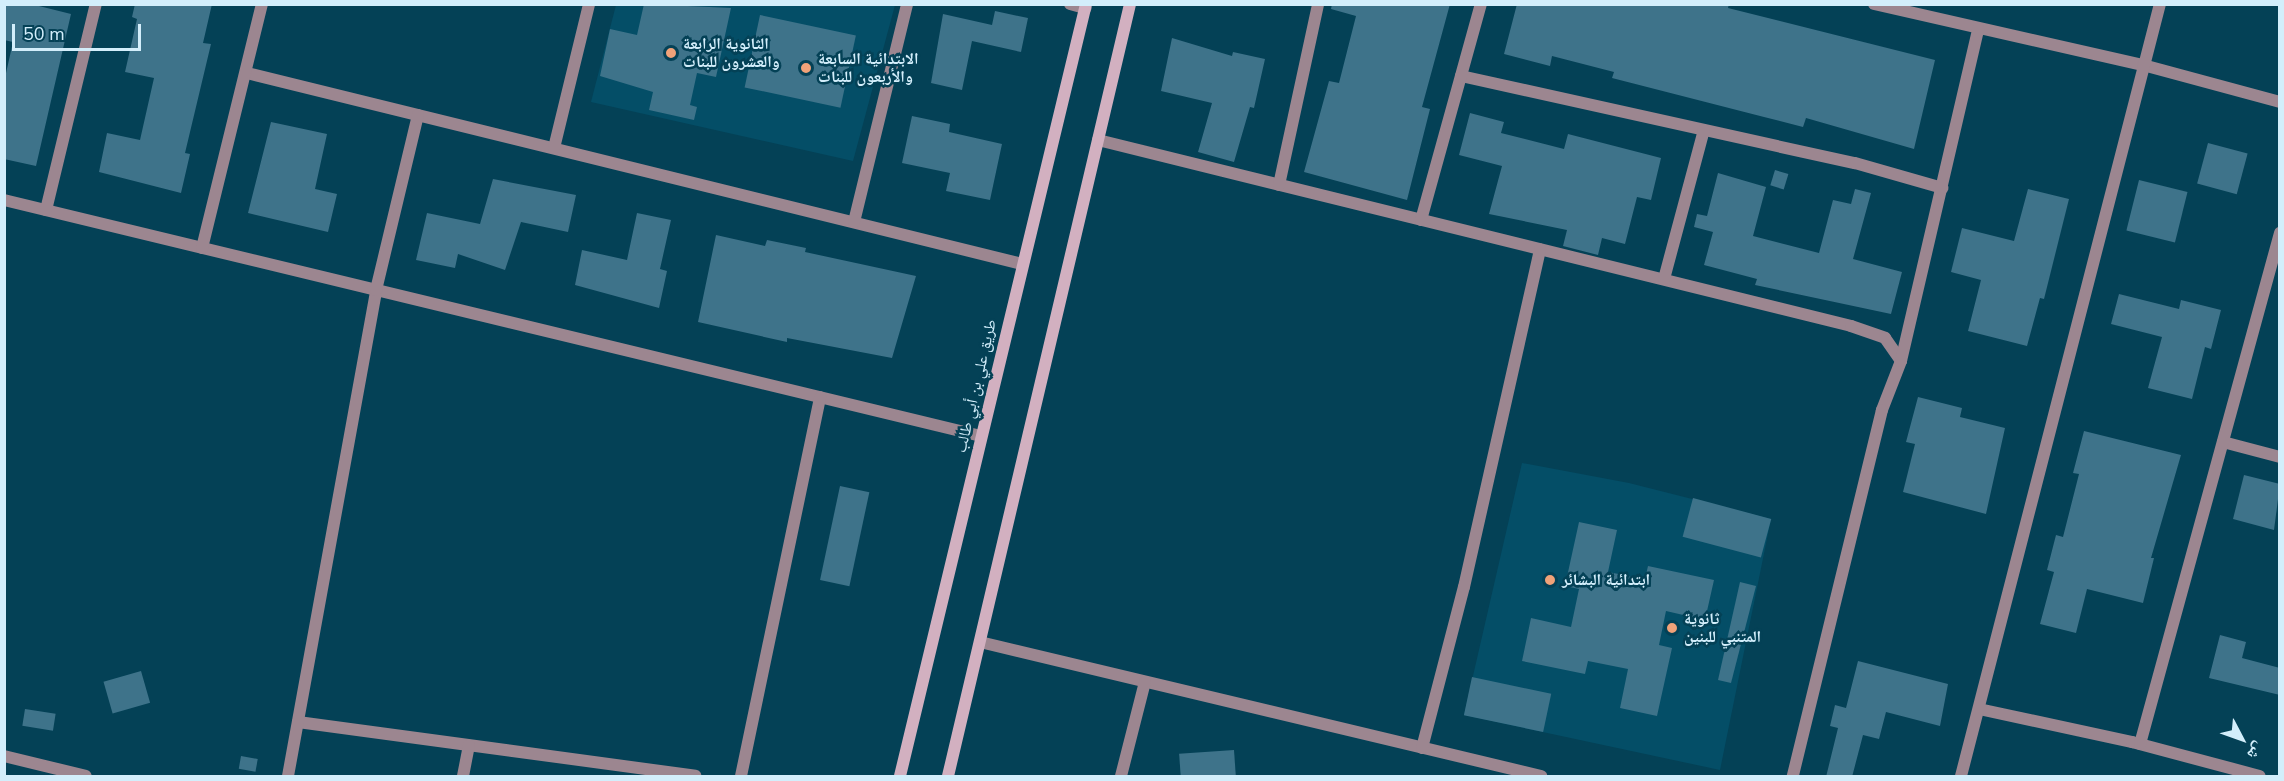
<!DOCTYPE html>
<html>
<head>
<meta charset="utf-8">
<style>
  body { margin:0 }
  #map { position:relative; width:2284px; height:781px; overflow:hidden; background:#044156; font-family:"Nunito Sans","Noto Naskh Arabic",sans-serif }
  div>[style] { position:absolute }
  .built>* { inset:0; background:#044e67 }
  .building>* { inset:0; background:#3e738a; transform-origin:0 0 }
  .minor>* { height:12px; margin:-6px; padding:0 6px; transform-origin:6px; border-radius:6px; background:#9c8690 }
  .secondary>* { height:12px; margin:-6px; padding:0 6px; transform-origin:6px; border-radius:6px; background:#d2b0c0 }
  .dots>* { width:16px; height:16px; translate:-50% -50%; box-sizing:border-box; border:3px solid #044156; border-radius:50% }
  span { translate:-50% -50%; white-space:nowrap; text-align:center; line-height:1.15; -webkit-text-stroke:5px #044156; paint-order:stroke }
  .poi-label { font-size:16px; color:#d3eefb; font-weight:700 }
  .left { translate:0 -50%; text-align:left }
  .street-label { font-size:16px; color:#d3eefb }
  .frame { position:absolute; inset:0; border:6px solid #d3eefb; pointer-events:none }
  .north { position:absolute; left:2212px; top:709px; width:60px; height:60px; -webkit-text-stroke:4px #044156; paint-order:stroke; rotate:131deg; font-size:16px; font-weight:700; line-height:24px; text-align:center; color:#d3eefb }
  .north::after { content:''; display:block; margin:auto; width:21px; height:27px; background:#d3eefb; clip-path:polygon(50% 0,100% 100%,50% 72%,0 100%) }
  .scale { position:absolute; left:12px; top:24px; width:129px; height:27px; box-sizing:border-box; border:3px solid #d3eefb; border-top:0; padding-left:8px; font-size:18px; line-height:21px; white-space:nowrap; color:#d3eefb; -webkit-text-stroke:4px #044156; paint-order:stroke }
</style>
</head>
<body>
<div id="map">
  <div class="built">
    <i style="clip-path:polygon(616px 5px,895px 5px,853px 161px,591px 102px)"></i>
    <i style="clip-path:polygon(1522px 463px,1629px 483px,1771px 519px,1720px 770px,1464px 715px)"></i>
  </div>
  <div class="building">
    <i style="clip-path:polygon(4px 4px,31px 4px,71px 14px,36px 166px,4px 159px,4px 82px,13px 42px,4px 40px)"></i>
    <i style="clip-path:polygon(135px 4px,212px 4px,203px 43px,211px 44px,185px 153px,190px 154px,181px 193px,99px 172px,107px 133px,140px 140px,154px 78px,125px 72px,137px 19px,132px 17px)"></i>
    <i style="clip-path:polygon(644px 4px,731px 8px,716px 77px,697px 73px,690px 105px,697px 107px,694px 120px,649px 110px,653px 92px,600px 76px,610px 29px,637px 35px)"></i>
    <i style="clip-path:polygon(1332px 4px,1450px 4px,1422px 107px,1430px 109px,1407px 200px,1304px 172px,1329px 81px,1339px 83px,1356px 16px,1331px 9px)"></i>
    <i style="clip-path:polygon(1517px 4px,1729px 4px,1728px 8px,1935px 60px,1914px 149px,1806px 118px,1803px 127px,1764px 117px,1612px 78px,1614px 72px,1552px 56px,1550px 66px,1504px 54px)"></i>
    <i style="clip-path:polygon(995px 11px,1028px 18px,1021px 52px,972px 41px,962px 90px,931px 83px,943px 14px,992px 25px)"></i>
    <i style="left:760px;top:15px;width:98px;height:74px;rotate:12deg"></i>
    <i style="clip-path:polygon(1172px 38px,1232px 56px,1233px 52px,1265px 59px,1254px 108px,1250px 107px,1234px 162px,1198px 152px,1212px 103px,1161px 91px)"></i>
    <i style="clip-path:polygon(1470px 113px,1504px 122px,1501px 133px,1564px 149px,1568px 134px,1661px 158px,1651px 200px,1637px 197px,1625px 244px,1602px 238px,1598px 255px,1563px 246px,1567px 230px,1489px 214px,1502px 166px,1459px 155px)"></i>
    <i style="clip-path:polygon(912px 116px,950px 124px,949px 132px,1002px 144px,990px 200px,946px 191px,950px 173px,902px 163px)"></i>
    <i style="clip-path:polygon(271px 122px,327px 134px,315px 189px,337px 194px,328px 232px,248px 213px)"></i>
    <i style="left:2208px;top:143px;width:41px;height:42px;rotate:15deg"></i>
    <i style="left:1775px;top:170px;width:14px;height:16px;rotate:17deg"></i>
    <i style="clip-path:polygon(1718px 173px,1766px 187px,1753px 236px,1819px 253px,1833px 200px,1851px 204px,1855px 189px,1871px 193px,1853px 259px,1902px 272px,1891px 314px,1755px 285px,1757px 279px,1704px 265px,1713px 232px,1694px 227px,1697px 214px,1707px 216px)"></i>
    <i style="clip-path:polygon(493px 179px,576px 195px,568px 232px,521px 222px,505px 270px,458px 254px,455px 268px,416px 260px,427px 213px,480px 224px)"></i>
    <i style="left:2139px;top:180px;width:50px;height:52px;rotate:14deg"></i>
    <i style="clip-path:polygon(2028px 189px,2069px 199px,2044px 299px,2040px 298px,2027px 346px,1968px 331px,1981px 280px,1951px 272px,1962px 228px,2014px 241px)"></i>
    <i style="clip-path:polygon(637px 213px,671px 220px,660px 269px,667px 271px,659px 308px,575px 285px,582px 250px,627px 260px)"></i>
    <i style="clip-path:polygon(716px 235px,765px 246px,767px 240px,806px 248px,805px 252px,916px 276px,892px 358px,787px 338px,787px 342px,698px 322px)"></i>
    <i style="clip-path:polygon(2119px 294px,2179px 309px,2181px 300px,2221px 310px,2211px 349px,2205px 347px,2192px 399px,2148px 388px,2162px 337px,2111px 324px)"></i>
    <i style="clip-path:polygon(1918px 397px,1962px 408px,1960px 417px,2005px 428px,1986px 514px,1903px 492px,1915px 444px,1906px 442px)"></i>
    <i style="clip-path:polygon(2084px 431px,2181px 455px,2151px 558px,2154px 558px,2143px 603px,2087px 589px,2076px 633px,2040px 624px,2054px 572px,2047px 570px,2056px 535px,2063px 537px,2079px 474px,2073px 473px)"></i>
    <i style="clip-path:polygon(2244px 475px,2280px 484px,2274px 530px,2233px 519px)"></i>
    <i style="left:840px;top:486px;width:30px;height:96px;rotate:12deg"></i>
    <i style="left:1693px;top:498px;width:81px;height:40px;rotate:15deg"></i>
    <i style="clip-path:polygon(1579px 522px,1617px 530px,1608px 572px,1645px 579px,1648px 566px,1714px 580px,1705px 620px,1666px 611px,1659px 645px,1672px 648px,1657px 716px,1620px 708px,1628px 669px,1588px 661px,1585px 674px,1522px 661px,1531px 618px,1571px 627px,1579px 589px,1565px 586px)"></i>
    <i style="clip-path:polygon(1740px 582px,1756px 586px,1731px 683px,1718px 680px)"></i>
    <i style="clip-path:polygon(2220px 635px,2246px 642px,2242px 658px,2280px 668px,2280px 695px,2209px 678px)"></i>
    <i style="clip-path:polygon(1858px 661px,1948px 684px,1940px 726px,1886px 712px,1879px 739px,1863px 735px,1852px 777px,1826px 777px,1838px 728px,1830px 726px,1835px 705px,1846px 708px)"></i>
    <i style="left:141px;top:671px;width:33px;height:39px;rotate:74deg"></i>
    <i style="left:1472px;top:677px;width:81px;height:39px;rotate:12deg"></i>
    <i style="left:25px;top:709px;width:31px;height:17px;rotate:9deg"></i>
    <i style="left:1234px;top:750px;width:27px;height:55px;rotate:86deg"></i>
    <i style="left:241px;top:756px;width:17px;height:13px;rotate:10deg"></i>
  </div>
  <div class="minor">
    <i style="left:1070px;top:4px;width:16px;rotate:15deg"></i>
    <i style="left:1874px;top:4px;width:276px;rotate:12.8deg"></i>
    <i style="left:2143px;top:65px;width:142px;rotate:15.1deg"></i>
    <i style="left:247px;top:73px;width:798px;rotate:13.84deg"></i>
    <i style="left:1461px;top:76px;width:403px;rotate:12.5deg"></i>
    <i style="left:1855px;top:163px;width:91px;rotate:15.9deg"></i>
    <i style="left:1098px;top:140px;width:776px;rotate:13.87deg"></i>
    <i style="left:1851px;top:326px;width:36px;rotate:19deg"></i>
    <i style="left:1885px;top:338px;width:28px;rotate:55deg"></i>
    <i style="left:1901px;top:361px;width:53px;rotate:111.2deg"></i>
    <i style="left:1882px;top:410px;width:377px;rotate:103.7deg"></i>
    <i style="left:554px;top:148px;width:148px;rotate:-76.3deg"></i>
    <i style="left:1279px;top:185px;width:185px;rotate:-77.8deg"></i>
    <i style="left:4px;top:200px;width:1005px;rotate:13.58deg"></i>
    <i style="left:46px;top:210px;width:212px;rotate:-76.4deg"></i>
    <i style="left:1421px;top:220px;width:224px;rotate:-74.5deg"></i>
    <i style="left:854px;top:222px;width:224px;rotate:-76.3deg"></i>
    <i style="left:202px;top:248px;width:251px;rotate:-76.2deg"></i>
    <i style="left:1664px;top:279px;width:154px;rotate:-75deg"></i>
    <i style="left:1901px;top:361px;width:341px;rotate:-76.9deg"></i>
    <i style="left:2223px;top:442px;width:59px;rotate:14.7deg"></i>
    <i style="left:980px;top:642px;width:577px;rotate:13.43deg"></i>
    <i style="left:1979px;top:709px;width:157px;rotate:12.2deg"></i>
    <i style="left:2132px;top:742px;width:132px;rotate:14.9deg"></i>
    <i style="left:298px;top:722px;width:401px;rotate:7.7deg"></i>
    <i style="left:2140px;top:744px;width:530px;rotate:-74.68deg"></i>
    <i style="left:1422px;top:748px;width:166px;rotate:-75.4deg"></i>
    <i style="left:1464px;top:587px;width:346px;rotate:-77.3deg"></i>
    <i style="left:4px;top:756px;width:84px;rotate:13.7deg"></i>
    <i style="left:288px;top:776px;width:494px;rotate:-79.7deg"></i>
    <i style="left:376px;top:290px;width:180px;rotate:-76.5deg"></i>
    <i style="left:463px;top:776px;width:31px;rotate:-79deg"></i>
    <i style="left:741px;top:776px;width:387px;rotate:-78.2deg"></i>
    <i style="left:1121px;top:776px;width:97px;rotate:-75.7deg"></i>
    <i style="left:1961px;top:776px;width:797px;rotate:-75.55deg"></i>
  </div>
  <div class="secondary">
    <i style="left:900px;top:776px;width:794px;rotate:-76.45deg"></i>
    <i style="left:948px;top:776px;width:793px;rotate:-76.73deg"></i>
  </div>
  <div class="dots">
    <i style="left:671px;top:53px;background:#f0a279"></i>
    <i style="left:806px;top:68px;background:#f0a279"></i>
    <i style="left:1550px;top:580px;background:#f0a279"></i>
    <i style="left:1672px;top:628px;background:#f0a279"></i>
  </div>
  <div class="poi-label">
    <span class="left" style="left:683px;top:53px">الثانوية الرابعة<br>والعشرون للبنات</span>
    <span class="left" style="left:818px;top:68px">الابتدائية السابعة<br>والأربعون للبنات</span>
    <span class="left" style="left:1562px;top:580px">ابتدائية البشائر</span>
    <span class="left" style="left:1684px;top:628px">ثانوية<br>المتنبي للبنين</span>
  </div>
  <div class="street-label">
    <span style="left:976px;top:386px;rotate:-77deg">طريق علي بن أبي طالب</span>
  </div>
  <div class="frame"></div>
  <div class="north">ش</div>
  <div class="scale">50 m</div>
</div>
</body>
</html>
